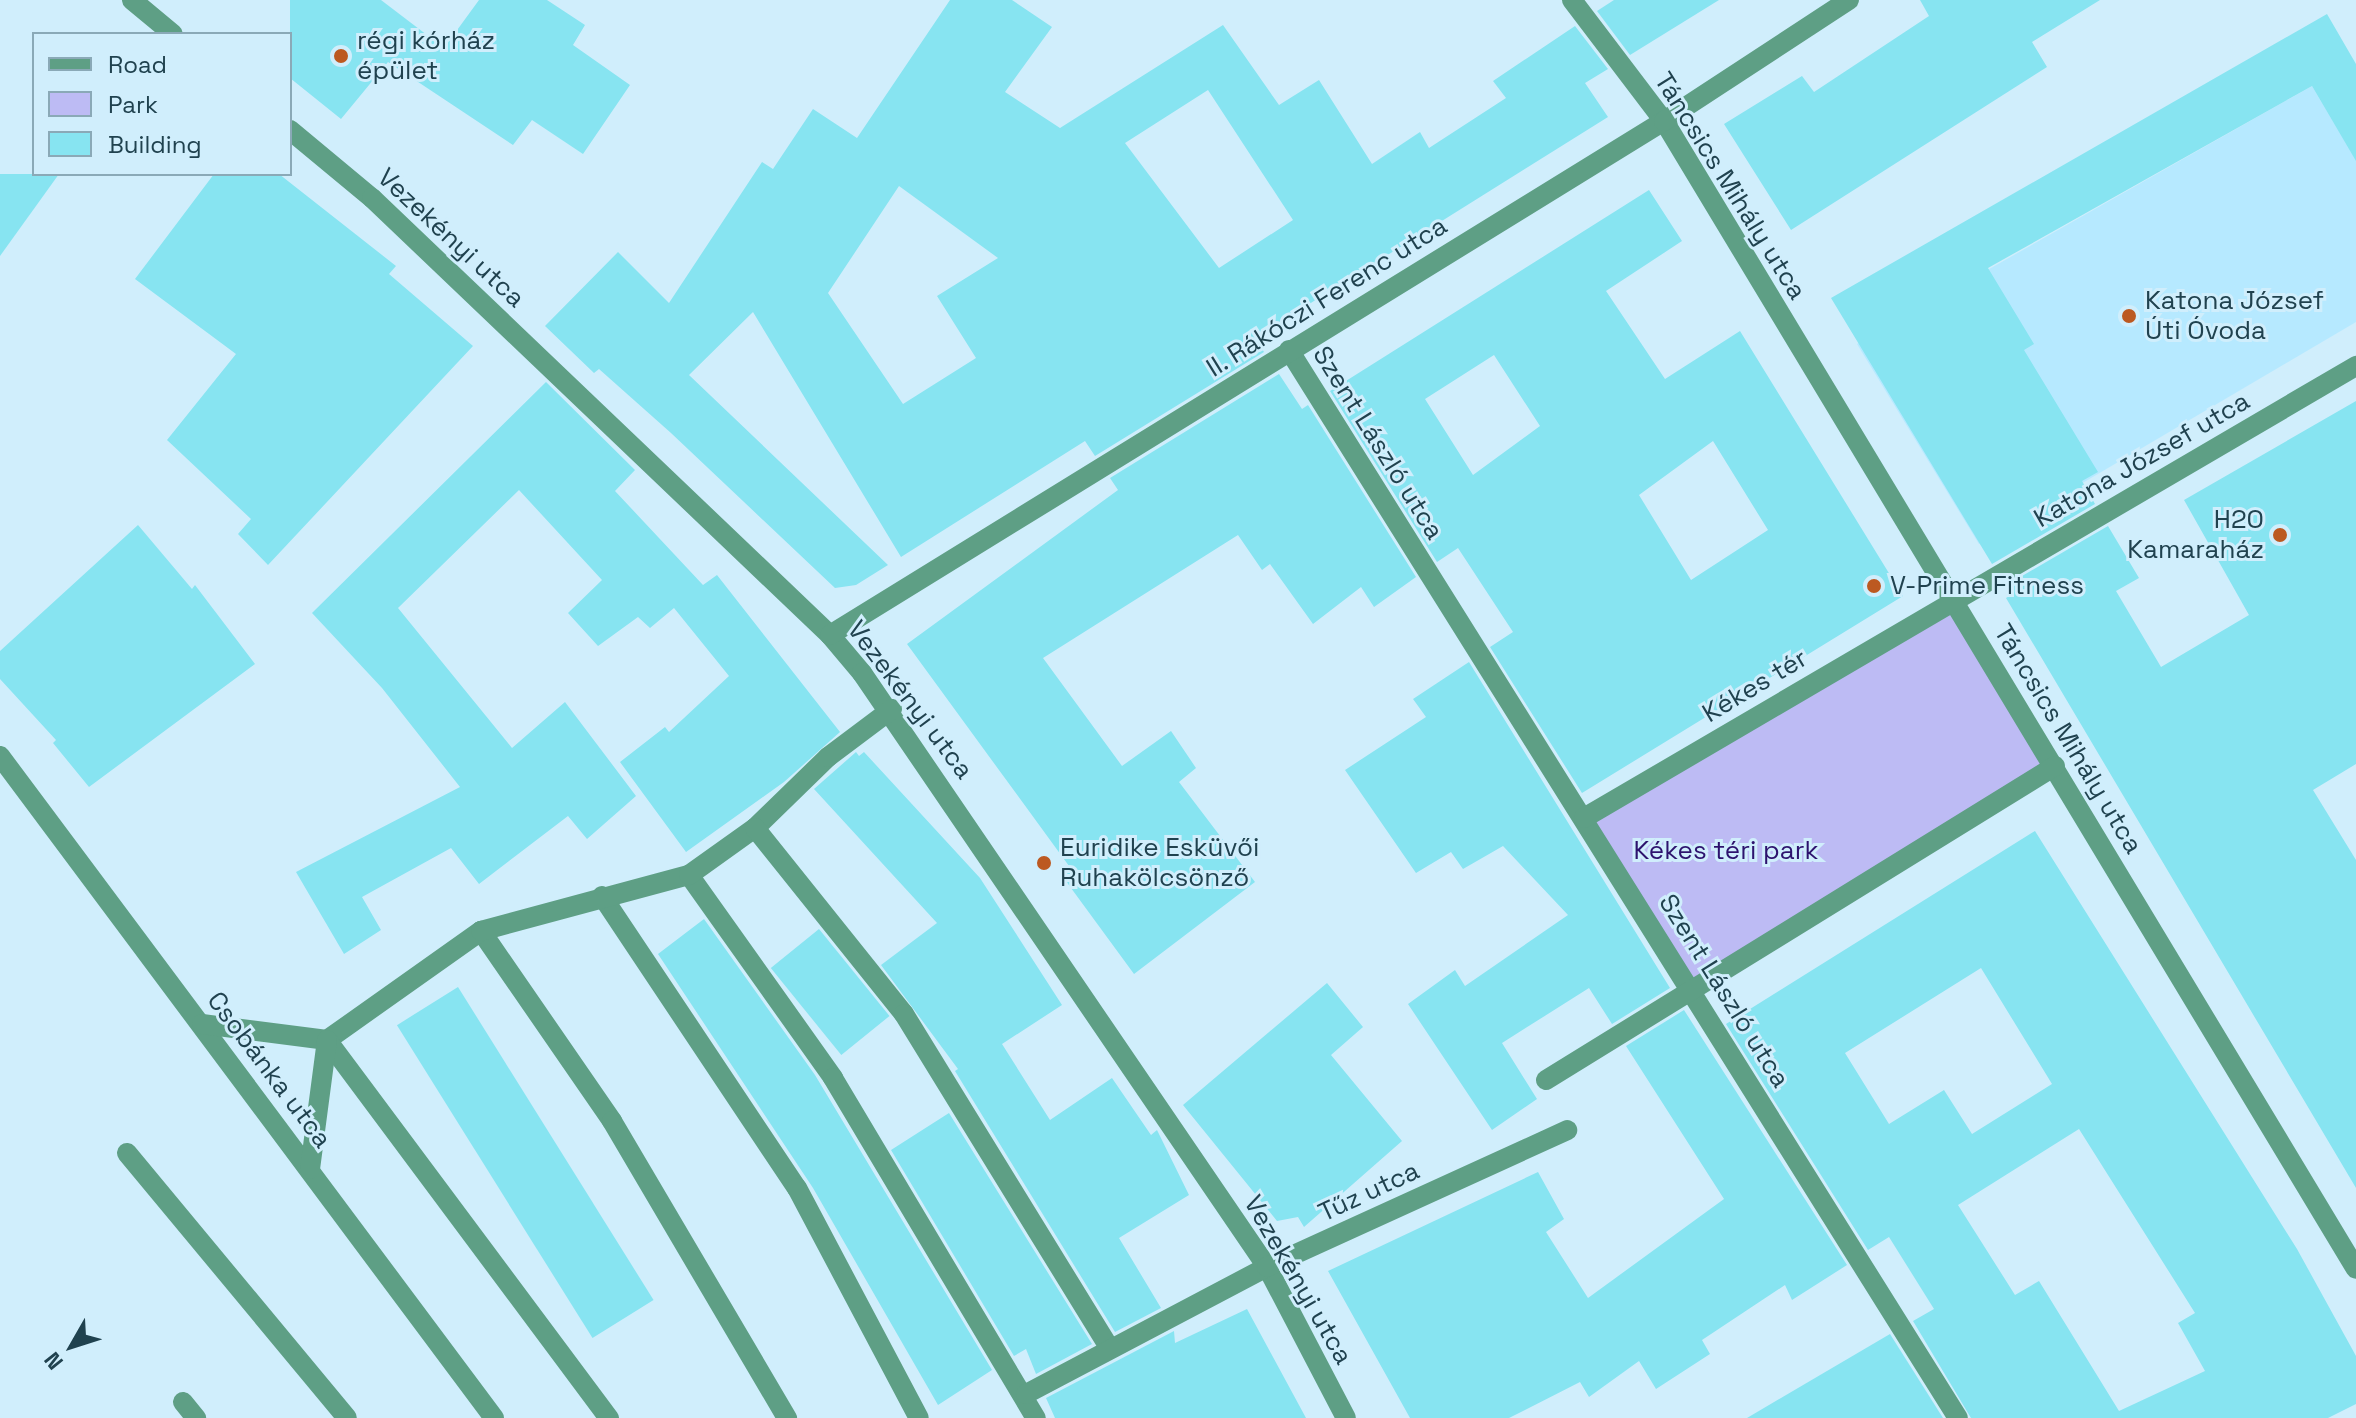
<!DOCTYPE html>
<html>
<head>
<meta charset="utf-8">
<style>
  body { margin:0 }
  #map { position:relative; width:2356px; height:1418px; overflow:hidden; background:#d0eefc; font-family:"Space Grotesk",sans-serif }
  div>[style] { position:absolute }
  .built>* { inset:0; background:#b6e9ff }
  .green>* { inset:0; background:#bdbbf4; transform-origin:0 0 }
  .building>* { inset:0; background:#87e4f1; transform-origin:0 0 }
  .minor>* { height:20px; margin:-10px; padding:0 10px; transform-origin:10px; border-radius:10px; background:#5e9f85 }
  .dots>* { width:22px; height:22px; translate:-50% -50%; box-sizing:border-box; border:4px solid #d0eefc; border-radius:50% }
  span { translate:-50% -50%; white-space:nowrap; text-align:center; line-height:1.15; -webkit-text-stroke:6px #d0eefc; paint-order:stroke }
  .poi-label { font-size:26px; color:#20424f }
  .left { translate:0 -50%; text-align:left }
  .right { translate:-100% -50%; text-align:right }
  .street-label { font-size:26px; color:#20424f }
  .park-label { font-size:26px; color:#2d136e }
  .legend { position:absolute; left:32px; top:32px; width:260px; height:144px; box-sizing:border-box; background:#d0eefc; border:2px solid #8aa9b7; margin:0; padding:10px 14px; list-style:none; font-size:24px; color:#20424f }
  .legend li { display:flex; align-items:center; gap:16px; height:40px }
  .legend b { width:40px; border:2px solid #8aa9b7 }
  .north { position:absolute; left:32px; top:1306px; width:80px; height:80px; -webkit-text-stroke:6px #d0eefc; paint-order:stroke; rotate:231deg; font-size:22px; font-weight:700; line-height:32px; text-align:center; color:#20424f }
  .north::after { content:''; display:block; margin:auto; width:28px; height:36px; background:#20424f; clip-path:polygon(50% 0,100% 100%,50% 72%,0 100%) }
</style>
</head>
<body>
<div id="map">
  <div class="built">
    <i style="clip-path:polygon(2312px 86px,2356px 160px,2356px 322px,1979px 544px,1857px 344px)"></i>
  </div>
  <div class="green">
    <i style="left:1953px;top:599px;width:196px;height:429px;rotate:59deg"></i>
  </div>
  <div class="building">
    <i style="clip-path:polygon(290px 0,381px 0,444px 48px,479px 0,547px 0,585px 25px,573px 45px,630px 85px,583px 154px,532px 120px,513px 145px,388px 62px,341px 119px,290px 78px)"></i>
    <i style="clip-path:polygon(evenodd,950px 0,1012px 0,1052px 27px,1005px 92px,1060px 128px,1223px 25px,1279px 105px,1319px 80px,1372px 164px,1420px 132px,1429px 148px,1506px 98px,1493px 81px,1575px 26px,1608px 69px,1585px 83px,1608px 117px,1255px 338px,1264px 352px,1095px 456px,1085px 441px,901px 557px,753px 312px,689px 375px,888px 565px,856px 585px,835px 588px,671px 433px,599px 369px,594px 373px,545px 326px,618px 252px,669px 303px,762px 162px,773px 169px,813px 109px,857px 138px,950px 0,1208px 90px,1293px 220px,1219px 268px,1125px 143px,1208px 90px,950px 0,899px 186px,998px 258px,937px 296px,976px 358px,903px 404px,828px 293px,899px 186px)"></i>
    <i style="clip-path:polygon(1614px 0,1719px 0,1630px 55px,1597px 11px)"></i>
    <i style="clip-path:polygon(1920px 0,2100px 0,2032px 42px,2047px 67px,1791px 230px,1724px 124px,1802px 76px,1814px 92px,1929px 16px)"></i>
    <i style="clip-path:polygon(2327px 14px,2356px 64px,2356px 161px,2312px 86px,1988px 268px,2034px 344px,2024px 350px,2098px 472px,2082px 481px,2095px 504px,1992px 564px,1831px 298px)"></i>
    <i style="clip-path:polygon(0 174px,59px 174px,0 256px)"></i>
    <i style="clip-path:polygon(214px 174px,279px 174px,396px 266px,389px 274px,473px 346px,268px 565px,238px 534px,251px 519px,167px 440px,236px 354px,135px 279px)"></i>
    <i style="clip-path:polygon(evenodd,1649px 190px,1682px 241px,1606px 291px,1665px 379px,1740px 331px,1903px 596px,1582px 793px,1490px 647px,1513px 632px,1458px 548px,1437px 562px,1330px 391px,1649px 190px,1494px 355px,1540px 426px,1473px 475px,1425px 399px,1494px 355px,1649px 190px,1713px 441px,1768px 530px,1691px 580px,1639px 495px,1713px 441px)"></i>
    <i style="clip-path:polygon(1279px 374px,1302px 409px,1308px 405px,1416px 577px,1374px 607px,1361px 587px,1313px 624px,1270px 564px,1262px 570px,1238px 535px,1043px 658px,1122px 766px,1171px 731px,1196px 768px,1179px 782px,1255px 882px,1134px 974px,1060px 873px,1069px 866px,907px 644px,1118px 490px,1110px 478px)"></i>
    <i style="clip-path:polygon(546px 382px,635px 470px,615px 491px,703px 585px,717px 575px,840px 732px,784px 782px,686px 852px,620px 762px,665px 727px,669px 732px,729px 676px,674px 608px,650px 628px,638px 617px,598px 646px,568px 613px,602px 580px,519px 490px,398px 608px,512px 748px,565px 702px,636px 796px,587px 839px,568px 816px,479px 884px,451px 848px,362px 897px,381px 930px,344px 954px,296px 872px,460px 787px,382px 688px,312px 613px)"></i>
    <i style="clip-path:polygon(2356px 401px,2356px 764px,2313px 790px,2356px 860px,2356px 1188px,2006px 598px,2011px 595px,2005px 586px,2108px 526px,2139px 578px,2116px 591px,2161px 667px,2249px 615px,2184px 500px)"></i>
    <i style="clip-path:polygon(138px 525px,192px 589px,195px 585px,255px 664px,89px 787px,53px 743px,56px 740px,0 679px,0 651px)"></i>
    <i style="clip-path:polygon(1469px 662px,1670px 988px,1612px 1024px,1589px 988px,1502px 1043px,1537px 1099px,1492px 1130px,1408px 1004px,1455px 970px,1465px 986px,1568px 915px,1503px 846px,1463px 869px,1451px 852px,1416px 873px,1345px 770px,1426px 717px,1413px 699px)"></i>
    <i style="clip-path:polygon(856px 752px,859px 756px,864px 752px,980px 878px,1062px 1005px,1002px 1044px,1050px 1120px,1112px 1078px,1151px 1135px,1157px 1130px,1189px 1195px,1119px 1238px,1161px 1308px,1115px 1332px,955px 1071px,958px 1069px,881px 965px,937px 923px,814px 789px)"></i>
    <i style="clip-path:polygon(evenodd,2035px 831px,2297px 1249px,2356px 1356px,2356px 1404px,2328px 1418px,1971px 1418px,1913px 1321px,1934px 1309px,1889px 1237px,1868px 1250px,1726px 1024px,2035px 831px,1981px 968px,2052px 1084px,1972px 1134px,1944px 1090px,1889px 1124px,1845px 1053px,1981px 968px,2035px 831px,2079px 1129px,2195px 1313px,2178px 1323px,2205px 1371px,2119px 1411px,2039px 1281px,2015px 1295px,1958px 1205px,2079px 1129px)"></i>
    <i style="clip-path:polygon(704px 919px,815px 1075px,992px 1370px,938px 1405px,813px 1188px,658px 954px)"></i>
    <i style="left:819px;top:929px;width:112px;height:62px;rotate:51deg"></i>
    <i style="clip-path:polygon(1327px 983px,1363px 1027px,1331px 1055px,1402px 1141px,1304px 1227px,1298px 1217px,1277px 1221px,1183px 1105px)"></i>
    <i style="left:458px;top:987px;width:369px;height:72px;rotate:58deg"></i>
    <i style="clip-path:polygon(1684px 1010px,1847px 1265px,1792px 1300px,1785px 1285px,1702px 1340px,1710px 1354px,1656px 1389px,1639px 1361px,1589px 1397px,1580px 1382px,1509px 1418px,1410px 1418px,1328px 1271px,1538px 1172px,1564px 1219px,1546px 1232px,1588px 1298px,1724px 1199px,1626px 1046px)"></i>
    <i style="clip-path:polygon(949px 1113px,1092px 1344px,1036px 1374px,1026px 1349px,1014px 1356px,891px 1150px)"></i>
    <i style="clip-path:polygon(1247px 1309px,1306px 1418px,1055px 1418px,1046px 1398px,1174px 1331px,1175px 1343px)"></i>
    <i style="clip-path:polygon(1890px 1334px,1943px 1418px,1747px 1418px,1844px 1361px)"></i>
  </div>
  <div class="minor">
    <i style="left:132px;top:0;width:53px;rotate:39.7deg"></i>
    <i style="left:1572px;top:0;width:152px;rotate:52.8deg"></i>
    <i style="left:1664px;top:121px;width:1340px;rotate:58.92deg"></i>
    <i style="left:290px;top:130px;width:107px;rotate:39.7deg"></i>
    <i style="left:372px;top:198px;width:633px;rotate:43.66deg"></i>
    <i style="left:830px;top:635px;width:50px;rotate:49.9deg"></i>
    <i style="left:862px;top:673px;width:719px;rotate:55.71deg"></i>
    <i style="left:1267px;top:1267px;width:170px;rotate:62.4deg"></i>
    <i style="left:1289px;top:350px;width:1260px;rotate:57.94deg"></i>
    <i style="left:830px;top:635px;width:980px;rotate:-31.65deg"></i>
    <i style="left:1664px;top:121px;width:221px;rotate:-33.2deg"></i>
    <i style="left:0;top:756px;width:826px;rotate:53.27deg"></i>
    <i style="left:1584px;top:818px;width:895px;rotate:-30.35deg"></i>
    <i style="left:755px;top:828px;width:102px;rotate:-44.2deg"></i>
    <i style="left:828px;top:757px;width:80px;rotate:-36.9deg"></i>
    <i style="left:689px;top:875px;width:249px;rotate:54.6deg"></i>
    <i style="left:833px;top:1078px;width:396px;rotate:59.2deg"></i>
    <i style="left:602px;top:896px;width:351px;rotate:56.3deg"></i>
    <i style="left:797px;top:1188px;width:260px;rotate:62.1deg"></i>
    <i style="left:481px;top:931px;width:231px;rotate:55.4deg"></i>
    <i style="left:612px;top:1121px;width:345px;rotate:59.5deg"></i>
    <i style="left:202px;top:1024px;width:126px;rotate:7.3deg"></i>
    <i style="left:327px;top:1040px;width:189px;rotate:-35.3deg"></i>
    <i style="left:481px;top:931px;width:215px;rotate:-15.1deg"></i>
    <i style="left:689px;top:875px;width:81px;rotate:-35.5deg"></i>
    <i style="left:755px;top:828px;width:238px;rotate:51.3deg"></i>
    <i style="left:904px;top:1014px;width:391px;rotate:58.4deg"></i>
    <i style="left:327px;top:1040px;width:472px;rotate:53.3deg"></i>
    <i style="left:1546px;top:1080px;width:598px;rotate:-31.67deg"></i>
    <i style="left:127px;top:1153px;width:344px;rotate:50.3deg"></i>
    <i style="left:310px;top:1169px;width:130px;rotate:-82.5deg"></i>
    <i style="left:1026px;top:1394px;width:272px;rotate:-27.8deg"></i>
    <i style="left:1267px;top:1267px;width:330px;rotate:-24.5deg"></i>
    <i style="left:183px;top:1402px;width:21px;rotate:51deg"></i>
  </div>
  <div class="dots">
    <i style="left:341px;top:56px;background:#bc5921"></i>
    <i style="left:2129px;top:316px;background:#bc5921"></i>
    <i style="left:2280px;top:535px;background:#bc5921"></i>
    <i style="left:1874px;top:586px;background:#bc5921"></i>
    <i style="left:1044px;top:863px;background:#bc5921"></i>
  </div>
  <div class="poi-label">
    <span class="left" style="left:357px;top:56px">régi kórház<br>épület</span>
    <span class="left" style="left:2145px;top:316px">Katona József<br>Úti Óvoda</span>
    <span class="right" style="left:2264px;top:535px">H2O<br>Kamaraház</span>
    <span class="left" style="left:1890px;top:586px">V-Prime Fitness</span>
    <span class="left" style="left:1060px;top:863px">Euridike Esküvői<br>Ruhakölcsönző</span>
  </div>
  <div class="street-label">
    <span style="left:1730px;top:186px;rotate:58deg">Táncsics Mihály utca</span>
    <span style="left:451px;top:238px;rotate:43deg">Vezekényi utca</span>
    <span style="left:1327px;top:297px;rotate:-32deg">II. Rákóczi Ferenc utca</span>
    <span style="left:1378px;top:443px;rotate:58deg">Szent László utca</span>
    <span style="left:2142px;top:460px;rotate:-30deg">Katona József utca</span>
    <span style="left:1755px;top:686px;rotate:-31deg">Kékes tér</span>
    <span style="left:910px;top:700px;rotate:53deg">Vezekényi utca</span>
    <span style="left:2068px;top:739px;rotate:59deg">Táncsics Mihály utca</span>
    <span style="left:1724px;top:991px;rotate:58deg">Szent László utca</span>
    <span style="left:269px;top:1070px;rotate:53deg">Csobánka utca</span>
    <span style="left:1369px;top:1192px;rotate:-25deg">Tűz utca</span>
    <span style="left:1298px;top:1280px;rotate:60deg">Vezekényi utca</span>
  </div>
  <div class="park-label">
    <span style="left:1726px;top:851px">Kékes téri park</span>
  </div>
  <ul class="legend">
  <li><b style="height:10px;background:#5e9f85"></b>Road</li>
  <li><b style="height:22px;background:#bdbbf4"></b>Park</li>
  <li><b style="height:22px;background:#87e4f1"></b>Building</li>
  </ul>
  <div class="north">N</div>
</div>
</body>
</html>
